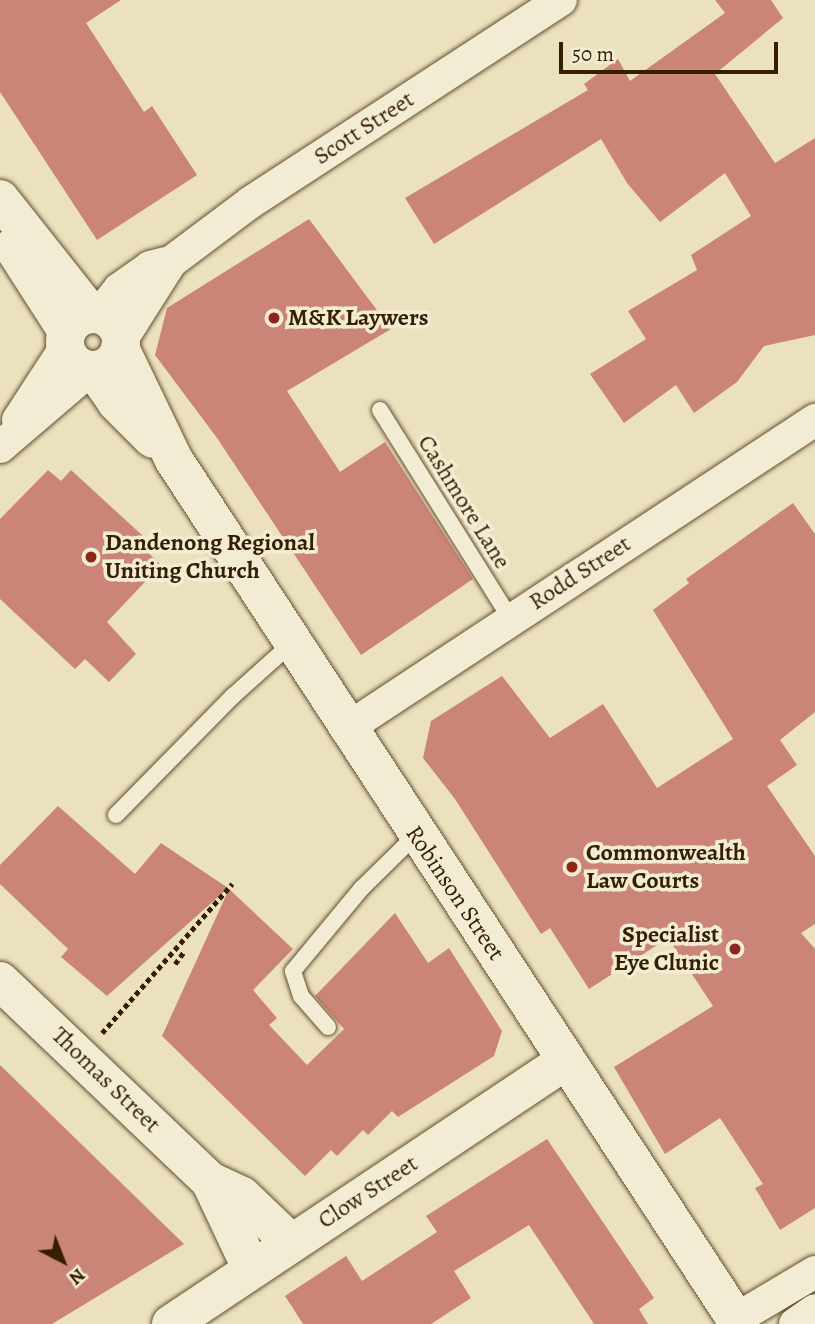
<!DOCTYPE html>
<html>
<head>
<meta charset="utf-8">
<style>
  body { margin:0 }
  #map { position:relative; width:815px; height:1324px; overflow:hidden; background:#ece1be; font-family:Alegreya,serif }
  div>[style] { position:absolute }
  .building>* { inset:0; background:#cb8478 }
  .path>* { height:4.5px; margin-top:-2.25px; transform-origin:0; background:repeating-linear-gradient(90deg,#361f01 0 5px,transparent 0 8.5px) }
  .roads { filter:drop-shadow(0 0 2px #645030) drop-shadow(0 0 2px #645030) }
  .service>* { height:16px; margin:-8px; padding:0 8px; transform-origin:8px; border-radius:8px; background:#f3ecd5 }
  .minor>* { height:32px; margin:-16px; padding:0 16px; transform-origin:16px; border-radius:16px; background:#f3ecd5 }
  .tertiary>* { height:38px; margin:-19px; padding:0 19px; transform-origin:19px; border-radius:19px; background:#f3ecd5 }
  .tertiary>.ring { margin:-19px; padding:0; box-sizing:content-box; background:none; border:38px solid #f3ecd5; border-radius:50% }
  .dots>* { width:19px; height:19px; translate:-50% -50%; box-sizing:border-box; border:4px solid #f3ecd5; border-radius:50% }
  span { translate:-50% -50%; white-space:nowrap; text-align:center; line-height:1.15; -webkit-text-stroke:7px #f3ecd5; paint-order:stroke }
  .street-label { font-size:24px; color:#361f01 }
  .poi-label { font-size:24px; color:#361f01; font-weight:700 }
  .left { translate:0 -50%; text-align:left }
  .right { translate:-100% -50%; text-align:right }
  .north { position:absolute; left:28px; top:1226px; width:70px; height:70px; -webkit-text-stroke:5px #f3ecd5; paint-order:stroke; rotate:138deg; font-size:19px; font-weight:700; line-height:28px; text-align:center; color:#361f01 }
  .north::after { content:''; display:block; margin:auto; width:24px; height:32px; background:#361f01; clip-path:polygon(50% 0,100% 100%,50% 72%,0 100%) }
  .scale { position:absolute; left:559px; top:42px; width:219px; height:32px; box-sizing:border-box; border:4px solid #361f01; border-top:0; padding-left:9px; font-size:21px; line-height:24px; white-space:nowrap; color:#361f01; -webkit-text-stroke:5px #f3ecd5; paint-order:stroke }
</style>
</head>
<body>
<div id="map">
  <div class="building">
    <i style="clip-path:polygon(0 0,121px 0,86px 23px,144px 112px,152px 106px,197px 175px,97px 240px,0 92px)"></i>
    <i style="clip-path:polygon(715px 0,771px 0,783px 18px,715px 74px,775px 163px,815px 138px,815px 335px,764px 346px,737px 382px,694px 413px,676px 385px,624px 423px,590px 374px,646px 339px,628px 311px,697px 270px,691px 255px,751px 216px,725px 173px,660px 222px,627px 183px,601px 139px,434px 244px,405px 198px,588px 90px,584px 84px,618px 59px,630px 81px,725px 13px)"></i>
    <i style="clip-path:polygon(309px 219px,391px 329px,287px 391px,340px 472px,385px 442px,473px 579px,361px 655px,217px 438px,155px 355px,167px 308px)"></i>
    <i style="clip-path:polygon(48px 470px,61px 481px,71px 470px,144px 537px,138px 543px,161px 565px,107px 622px,136px 654px,109px 682px,85px 659px,75px 669px,0 599px,0 519px)"></i>
    <i style="clip-path:polygon(793px 503px,815px 534px,815px 712px,780px 740px,797px 765px,767px 786px,815px 856px,815px 924px,801px 933px,815px 949px,815px 1208px,780px 1230px,755px 1188px,763px 1184px,720px 1118px,665px 1154px,614px 1067px,713px 1006px,668px 938px,589px 989px,550px 928px,541px 934px,455px 799px,423px 758px,431px 721px,502px 676px,550px 738px,603px 704px,657px 788px,733px 739px,653px 610px,689px 583px,686px 579px)"></i>
    <i style="clip-path:polygon(58px 806px,135px 874px,161px 843px,228px 888px,107px 996px,61px 957px,68px 949px,0 884px,0 865px)"></i>
    <i style="clip-path:polygon(229px 889px,293px 949px,253px 990px,277px 1018px,269px 1025px,307px 1065px,344px 1029px,315px 996px,395px 913px,428px 963px,449px 948px,502px 1031px,494px 1056px,398px 1117px,392px 1111px,368px 1135px,363px 1130px,337px 1156px,331px 1150px,305px 1176px,162px 1036px)"></i>
    <i style="clip-path:polygon(0 1065px,184px 1244px,52px 1324px,0 1324px)"></i>
    <i style="clip-path:polygon(547px 1139px,654px 1298px,639px 1309px,648px 1324px,594px 1324px,529px 1225px,454px 1271px,471px 1298px,431px 1324px,303px 1324px,285px 1296px,346px 1256px,362px 1281px,437px 1232px,426px 1216px)"></i>
  </div>
  <div class="path">
    <i style="left:175px;top:964px;width:14px;rotate:-54deg"></i>
    <i style="left:102px;top:1033px;width:198px;rotate:-48.9deg"></i>
  </div>
  <div class="roads">
    <div class="service">
      <i style="left:380px;top:410px;width:245px;rotate:58deg"></i>
      <i style="left:116px;top:815px;width:167px;rotate:-45.5deg"></i>
      <i style="left:233px;top:696px;width:78px;rotate:-41.9deg"></i>
      <i style="left:328px;top:1027px;width:41px;rotate:-131.1deg"></i>
      <i style="left:301px;top:996px;width:26px;rotate:-108deg"></i>
      <i style="left:293px;top:971px;width:108px;rotate:-50.3deg"></i>
      <i style="left:362px;top:888px;width:76px;rotate:-44.5deg"></i>
    </div>
    <div class="minor">
      <i style="left:99px;top:314px;width:32px;rotate:-51deg"></i>
      <i style="left:119px;top:289px;width:38px;rotate:-35deg"></i>
      <i style="left:150px;top:267px;width:16px;rotate:-14deg"></i>
      <i style="left:121px;top:341px;width:93px;rotate:-57.7deg"></i>
      <i style="left:171px;top:262px;width:100px;rotate:-36.9deg"></i>
      <i style="left:251px;top:202px;width:370px;rotate:-33.1deg"></i>
      <i style="left:18px;top:420px;width:86px;rotate:-56.9deg"></i>
      <i style="left:0;top:447px;width:118px;rotate:-40.5deg"></i>
      <i style="left:346px;top:729px;width:562px;rotate:-33.38deg"></i>
      <i style="left:736px;top:1319px;width:92px;rotate:-30.7deg"></i>
      <i style="left:795px;top:1324px;width:24px;rotate:-35deg"></i>
    </div>
    <div class="tertiary">
      <i style="left:0;top:199px;width:147px;rotate:51.6deg"></i>
      <i style="left:13px;top:247px;width:100px;rotate:57.3deg"></i>
      <i class="ring" style="left:65px;top:314px;width:18px;height:18px"></i>
      <i style="left:120px;top:348px;width:124px;rotate:64.3deg"></i>
      <i style="left:174px;top:460px;width:1032px;rotate:56.82deg"></i>
      <i style="left:94px;top:370px;width:39px;rotate:55deg"></i>
      <i style="left:116px;top:402px;width:52px;rotate:45deg"></i>
      <i style="left:0;top:981px;width:290px;rotate:43.6deg"></i>
      <i style="left:210px;top:1181px;width:35px;rotate:25deg"></i>
      <i style="left:242px;top:1196px;width:68px;rotate:43.8deg"></i>
      <i style="left:210px;top:1181px;width:98px;rotate:64.7deg"></i>
      <i style="left:171px;top:1324px;width:475px;rotate:-33.7deg"></i>
    </div>
  </div>
  <div class="dots">
    <i style="left:274px;top:318px;background:#8f2418"></i>
    <i style="left:91px;top:557px;background:#8f2418"></i>
    <i style="left:572px;top:867px;background:#8f2418"></i>
    <i style="left:735px;top:949px;background:#8f2418"></i>
  </div>
  <div class="street-label">
    <span style="left:364px;top:128px;rotate:-33deg">Scott Street</span>
    <span style="left:464px;top:502px;rotate:58deg">Cashmore Lane</span>
    <span style="left:580px;top:573px;rotate:-33deg">Rodd Street</span>
    <span style="left:455px;top:893px;rotate:56deg">Robinson Street</span>
    <span style="left:106px;top:1080px;rotate:44deg">Thomas Street</span>
    <span style="left:368px;top:1192px;rotate:-33deg">Clow Street</span>
  </div>
  <div class="poi-label">
    <span class="left" style="left:288px;top:318px">M&amp;K Laywers</span>
    <span class="left" style="left:105px;top:557px">Dandenong Regional<br>Uniting Church</span>
    <span class="left" style="left:586px;top:867px">Commonwealth<br>Law Courts</span>
    <span class="right" style="left:719px;top:949px">Specialist<br>Eye Clunic</span>
  </div>
  <div class="north">N</div>
  <div class="scale">50 m</div>
</div>
</body>
</html>
